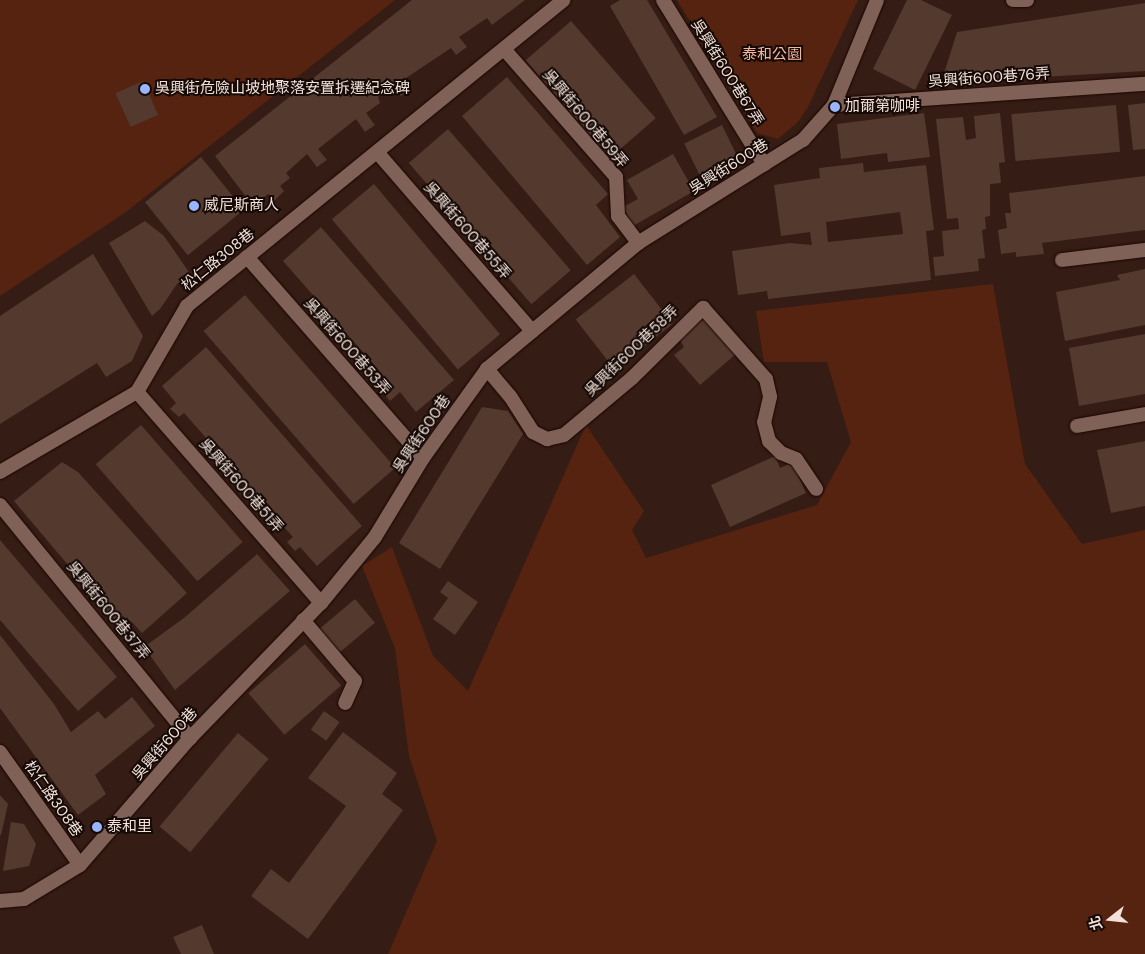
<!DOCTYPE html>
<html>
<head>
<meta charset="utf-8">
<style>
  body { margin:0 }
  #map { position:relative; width:1145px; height:954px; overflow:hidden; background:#351c14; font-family:"DM Sans","Noto Sans TC",sans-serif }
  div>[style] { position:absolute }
  .green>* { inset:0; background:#562310 }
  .building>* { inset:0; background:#54392f; transform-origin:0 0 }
  .roads { filter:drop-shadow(0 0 1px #1b0601) drop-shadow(0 0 1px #1b0601) }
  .service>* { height:14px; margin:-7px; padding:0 7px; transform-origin:7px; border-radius:7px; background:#7f6157 }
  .minor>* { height:14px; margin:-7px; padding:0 7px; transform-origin:7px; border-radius:7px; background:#7f6157 }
  .dots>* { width:14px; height:14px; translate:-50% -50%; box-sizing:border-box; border:2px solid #150a06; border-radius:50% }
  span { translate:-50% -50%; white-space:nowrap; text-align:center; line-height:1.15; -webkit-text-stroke:4px #150a06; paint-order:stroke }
  .park-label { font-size:15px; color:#f4b69f }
  .street-label { font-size:15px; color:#f2e1da }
  .poi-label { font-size:15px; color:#f2e1da }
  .left { translate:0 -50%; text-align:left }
  .north { position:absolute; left:1085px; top:894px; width:50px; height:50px; -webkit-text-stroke:4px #150a06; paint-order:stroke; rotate:254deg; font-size:14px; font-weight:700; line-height:20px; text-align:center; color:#f2e1da }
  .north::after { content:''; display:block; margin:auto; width:18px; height:22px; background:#f2e1da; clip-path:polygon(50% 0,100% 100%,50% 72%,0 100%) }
</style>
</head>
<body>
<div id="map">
  <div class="green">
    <i style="clip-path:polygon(0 0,395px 0,126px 212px,0 296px)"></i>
    <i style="clip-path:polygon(677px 0,858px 0,808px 107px,798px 122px,778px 139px,757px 133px)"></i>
    <i style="clip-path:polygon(993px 284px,1025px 464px,1082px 544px,1145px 530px,1145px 954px,388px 954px,437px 841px,409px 756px,395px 648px,362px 566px,392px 547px,433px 656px,468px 691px,586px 425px,644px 511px,632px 530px,646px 558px,817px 505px,851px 442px,827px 362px,764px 362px,756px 311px)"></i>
  </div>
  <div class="building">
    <i style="clip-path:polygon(412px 0,525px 0,492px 25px,487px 18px,459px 37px,467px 47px,456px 55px,451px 48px,403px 80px,410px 90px,401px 96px,394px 86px,378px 97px,380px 103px,366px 113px,375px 125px,365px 132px,356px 119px,318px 149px,327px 160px,317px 167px,307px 154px,286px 173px,290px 178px,280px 186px,284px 191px,274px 201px,268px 194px,261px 200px,258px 196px,250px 202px,215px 156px)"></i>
    <i style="clip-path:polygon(620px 0,647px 0,717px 117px,684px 135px,610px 6px)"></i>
    <i style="clip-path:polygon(907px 0,921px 0,952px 15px,915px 90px,873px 69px)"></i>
    <i style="clip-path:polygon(1145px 3px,1145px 71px,941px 83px,957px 32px)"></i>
    <i style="left:571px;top:21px;width:129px;height:60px;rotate:49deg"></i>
    <i style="clip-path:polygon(507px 77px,608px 194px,596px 205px,620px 237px,587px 265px,462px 116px)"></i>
    <i style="left:143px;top:81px;width:37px;height:30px;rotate:66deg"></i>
    <i style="clip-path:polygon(1145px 103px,1145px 149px,1133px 150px,1128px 105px)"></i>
    <i style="left:1116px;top:105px;width:47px;height:105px;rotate:85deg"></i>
    <i style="clip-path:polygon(924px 113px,930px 157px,888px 162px,887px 153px,841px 159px,837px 124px)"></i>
    <i style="clip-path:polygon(1000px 113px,1005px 162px,999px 163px,1001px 183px,990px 184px,990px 216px,985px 217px,986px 229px,982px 230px,985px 258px,978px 259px,979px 271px,935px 276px,933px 257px,944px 256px,942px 231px,959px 229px,958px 218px,947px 219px,936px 119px,963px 117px,966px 140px,976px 138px,974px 116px)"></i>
    <i style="left:722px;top:125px;width:39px;height:42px;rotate:64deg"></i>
    <i style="left:448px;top:129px;width:187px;height:52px;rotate:49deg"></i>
    <i style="clip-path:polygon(673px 154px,694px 191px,633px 226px,623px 207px,638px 199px,627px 180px)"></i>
    <i style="left:201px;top:157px;width:68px;height:72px;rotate:51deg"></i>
    <i style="clip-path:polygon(evenodd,863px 163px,864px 172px,926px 165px,934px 230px,926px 231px,931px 280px,768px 299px,767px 291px,738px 295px,732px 251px,790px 243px,812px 245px,810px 232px,781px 236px,774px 185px,820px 178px,819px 168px,863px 163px,900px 212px,903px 234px,828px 242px,826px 222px,900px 212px)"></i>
    <i style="clip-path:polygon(1145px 176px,1145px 230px,1042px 243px,1044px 254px,1016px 257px,1016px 252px,1001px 254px,998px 230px,1007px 228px,1005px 213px,1011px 213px,1009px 193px)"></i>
    <i style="left:374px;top:184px;width:196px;height:55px;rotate:50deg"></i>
    <i style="clip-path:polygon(145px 221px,164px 236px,191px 275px,177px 284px,160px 309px,152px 316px,109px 243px)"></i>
    <i style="clip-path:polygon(321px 227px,454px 380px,416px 412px,400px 392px,390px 401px,380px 389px,389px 382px,283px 261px)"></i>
    <i style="clip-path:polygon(93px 254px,143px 336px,132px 361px,106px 377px,97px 363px,0 424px,0 316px)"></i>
    <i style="clip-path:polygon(1145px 269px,1145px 325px,1065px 341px,1056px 292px,1120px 280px,1117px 275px)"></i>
    <i style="left:634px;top:274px;width:63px;height:74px;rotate:52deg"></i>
    <i style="left:245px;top:295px;width:229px;height:55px;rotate:49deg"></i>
    <i style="clip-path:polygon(705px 317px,737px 353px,700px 385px,674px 355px,684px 347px,680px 340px)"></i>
    <i style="clip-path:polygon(1145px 334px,1145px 394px,1079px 406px,1069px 348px)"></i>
    <i style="clip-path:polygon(206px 347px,362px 526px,317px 566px,300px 547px,295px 551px,287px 542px,293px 537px,261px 502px,256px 507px,248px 498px,254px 493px,223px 457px,217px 462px,209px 453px,215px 448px,184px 413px,179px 417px,170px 409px,176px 403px,162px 386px)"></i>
    <i style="clip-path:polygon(482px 407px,508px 411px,523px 434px,440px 569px,399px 543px)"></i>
    <i style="left:141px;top:425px;width:155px;height:60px;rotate:49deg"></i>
    <i style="clip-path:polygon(1145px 441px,1145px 506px,1111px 513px,1097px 450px)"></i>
    <i style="clip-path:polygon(775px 456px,780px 468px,792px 463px,806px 493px,730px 527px,711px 485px)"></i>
    <i style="clip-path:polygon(62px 462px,78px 472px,187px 593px,142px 633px,131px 621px,122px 629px,14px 501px)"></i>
    <i style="clip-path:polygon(0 540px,117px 677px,78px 711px,0 620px)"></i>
    <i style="clip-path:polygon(257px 554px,290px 591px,175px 690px,144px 647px,184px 618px)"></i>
    <i style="clip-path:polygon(448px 581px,478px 602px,455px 635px,433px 619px,448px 598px,440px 592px)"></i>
    <i style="left:355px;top:599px;width:31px;height:47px;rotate:50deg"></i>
    <i style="clip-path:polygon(0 635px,54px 704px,71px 732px,98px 711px,105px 719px,132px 697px,155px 726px,95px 775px,106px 794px,78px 815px,0 708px)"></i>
    <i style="left:305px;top:644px;width:55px;height:75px;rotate:49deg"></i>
    <i style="left:324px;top:711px;width:19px;height:23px;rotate:35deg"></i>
    <i style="clip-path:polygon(343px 732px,397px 773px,382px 794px,403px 810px,308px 939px,251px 896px,271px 869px,289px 883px,346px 806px,308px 778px)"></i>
    <i style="left:238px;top:733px;width:40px;height:122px;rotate:40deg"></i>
    <i style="clip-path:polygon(0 795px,8px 804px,1px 835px,0 835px)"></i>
    <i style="clip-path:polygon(11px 822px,24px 824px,36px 844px,29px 866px,3px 871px)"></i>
    <i style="clip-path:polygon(202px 925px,214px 954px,181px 954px,173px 937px)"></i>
  </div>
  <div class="roads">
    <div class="service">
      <i style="left:663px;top:0;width:193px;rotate:58.4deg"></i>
      <i style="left:1013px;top:0;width:14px"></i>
      <i style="left:504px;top:49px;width:170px;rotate:48.8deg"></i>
      <i style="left:616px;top:177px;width:39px;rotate:87deg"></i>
      <i style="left:618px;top:216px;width:34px;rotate:53deg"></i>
      <i style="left:834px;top:105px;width:312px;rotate:-3.9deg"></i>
      <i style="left:377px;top:152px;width:237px;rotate:49.1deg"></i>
      <i style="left:247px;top:257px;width:267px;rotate:48.8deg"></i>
      <i style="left:1062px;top:260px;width:84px;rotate:-6.9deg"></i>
      <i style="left:487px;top:369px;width:35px;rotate:50deg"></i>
      <i style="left:510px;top:396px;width:43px;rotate:57.4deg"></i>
      <i style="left:533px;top:432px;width:16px;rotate:27deg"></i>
      <i style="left:547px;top:439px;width:17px;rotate:-13deg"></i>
      <i style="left:564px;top:435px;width:89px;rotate:-40deg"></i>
      <i style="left:632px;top:378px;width:100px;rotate:-44.6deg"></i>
      <i style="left:703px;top:308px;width:95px;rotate:48.4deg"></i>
      <i style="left:766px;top:379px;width:18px;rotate:77deg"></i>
      <i style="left:770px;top:397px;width:26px;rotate:103deg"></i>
      <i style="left:764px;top:422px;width:20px;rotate:75deg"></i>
      <i style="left:769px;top:441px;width:17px;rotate:45deg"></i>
      <i style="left:781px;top:453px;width:16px;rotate:22deg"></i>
      <i style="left:796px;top:459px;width:36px;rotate:56deg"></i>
      <i style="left:137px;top:392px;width:280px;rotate:48.9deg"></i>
      <i style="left:1077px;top:426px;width:69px;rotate:-10deg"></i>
      <i style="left:0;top:505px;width:301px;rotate:50.8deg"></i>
      <i style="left:303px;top:620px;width:80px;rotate:49.6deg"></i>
      <i style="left:355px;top:681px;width:24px;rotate:114deg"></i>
      <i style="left:0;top:752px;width:138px;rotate:54.7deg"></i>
    </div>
    <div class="minor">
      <i style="left:0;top:472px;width:159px;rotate:-30.3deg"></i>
      <i style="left:137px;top:392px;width:99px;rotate:-59.8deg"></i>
      <i style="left:187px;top:306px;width:485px;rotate:-39.1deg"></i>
      <i style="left:0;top:901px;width:24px;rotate:-5deg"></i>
      <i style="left:24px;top:899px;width:66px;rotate:-31.3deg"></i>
      <i style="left:80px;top:865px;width:168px;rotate:-49.1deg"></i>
      <i style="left:190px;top:738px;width:188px;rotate:-45.9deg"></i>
      <i style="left:321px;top:603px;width:85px;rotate:-50.7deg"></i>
      <i style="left:375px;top:537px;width:92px;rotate:-58.7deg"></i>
      <i style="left:423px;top:458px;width:110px;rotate:-54.3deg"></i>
      <i style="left:487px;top:369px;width:197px;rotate:-39.8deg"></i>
      <i style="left:638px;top:243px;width:195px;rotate:-32deg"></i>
      <i style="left:803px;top:140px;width:47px;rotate:-48.5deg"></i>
      <i style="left:834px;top:105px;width:113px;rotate:-67.7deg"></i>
    </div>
  </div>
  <div class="dots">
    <i style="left:145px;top:89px;background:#9ab5fd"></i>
    <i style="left:835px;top:107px;background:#9ab5fd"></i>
    <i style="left:194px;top:206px;background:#9ab5fd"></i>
    <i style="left:97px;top:827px;background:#9ab5fd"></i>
  </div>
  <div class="park-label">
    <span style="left:772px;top:55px">泰和公園</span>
  </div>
  <div class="street-label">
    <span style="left:727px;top:73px;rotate:58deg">吳興街600巷67弄</span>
    <span style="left:989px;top:78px;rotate:-4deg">吳興街600巷76弄</span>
    <span style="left:585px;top:119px;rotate:50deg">吳興街600巷59弄</span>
    <span style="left:729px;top:167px;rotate:-32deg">吳興街600巷</span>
    <span style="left:467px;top:231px;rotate:49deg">吳興街600巷55弄</span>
    <span style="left:218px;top:260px;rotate:-39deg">松仁路308巷</span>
    <span style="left:347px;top:347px;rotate:49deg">吳興街600巷53弄</span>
    <span style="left:632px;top:351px;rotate:-44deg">吳興街600巷58弄</span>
    <span style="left:422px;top:434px;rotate:-56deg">吳興街600巷</span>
    <span style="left:241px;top:486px;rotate:49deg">吳興街600巷51弄</span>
    <span style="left:108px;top:611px;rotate:51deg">吳興街600巷37弄</span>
    <span style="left:165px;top:744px;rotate:-49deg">吳興街600巷</span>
    <span style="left:53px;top:799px;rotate:55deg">松仁路308巷</span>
  </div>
  <div class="poi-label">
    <span class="left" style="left:155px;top:89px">吳興街危險山坡地聚落安置拆遷紀念碑</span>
    <span class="left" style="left:845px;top:107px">加爾第咖啡</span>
    <span class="left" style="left:204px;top:206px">威尼斯商人</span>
    <span class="left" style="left:107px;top:827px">泰和里</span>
  </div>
  <div class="north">北</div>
</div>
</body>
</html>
